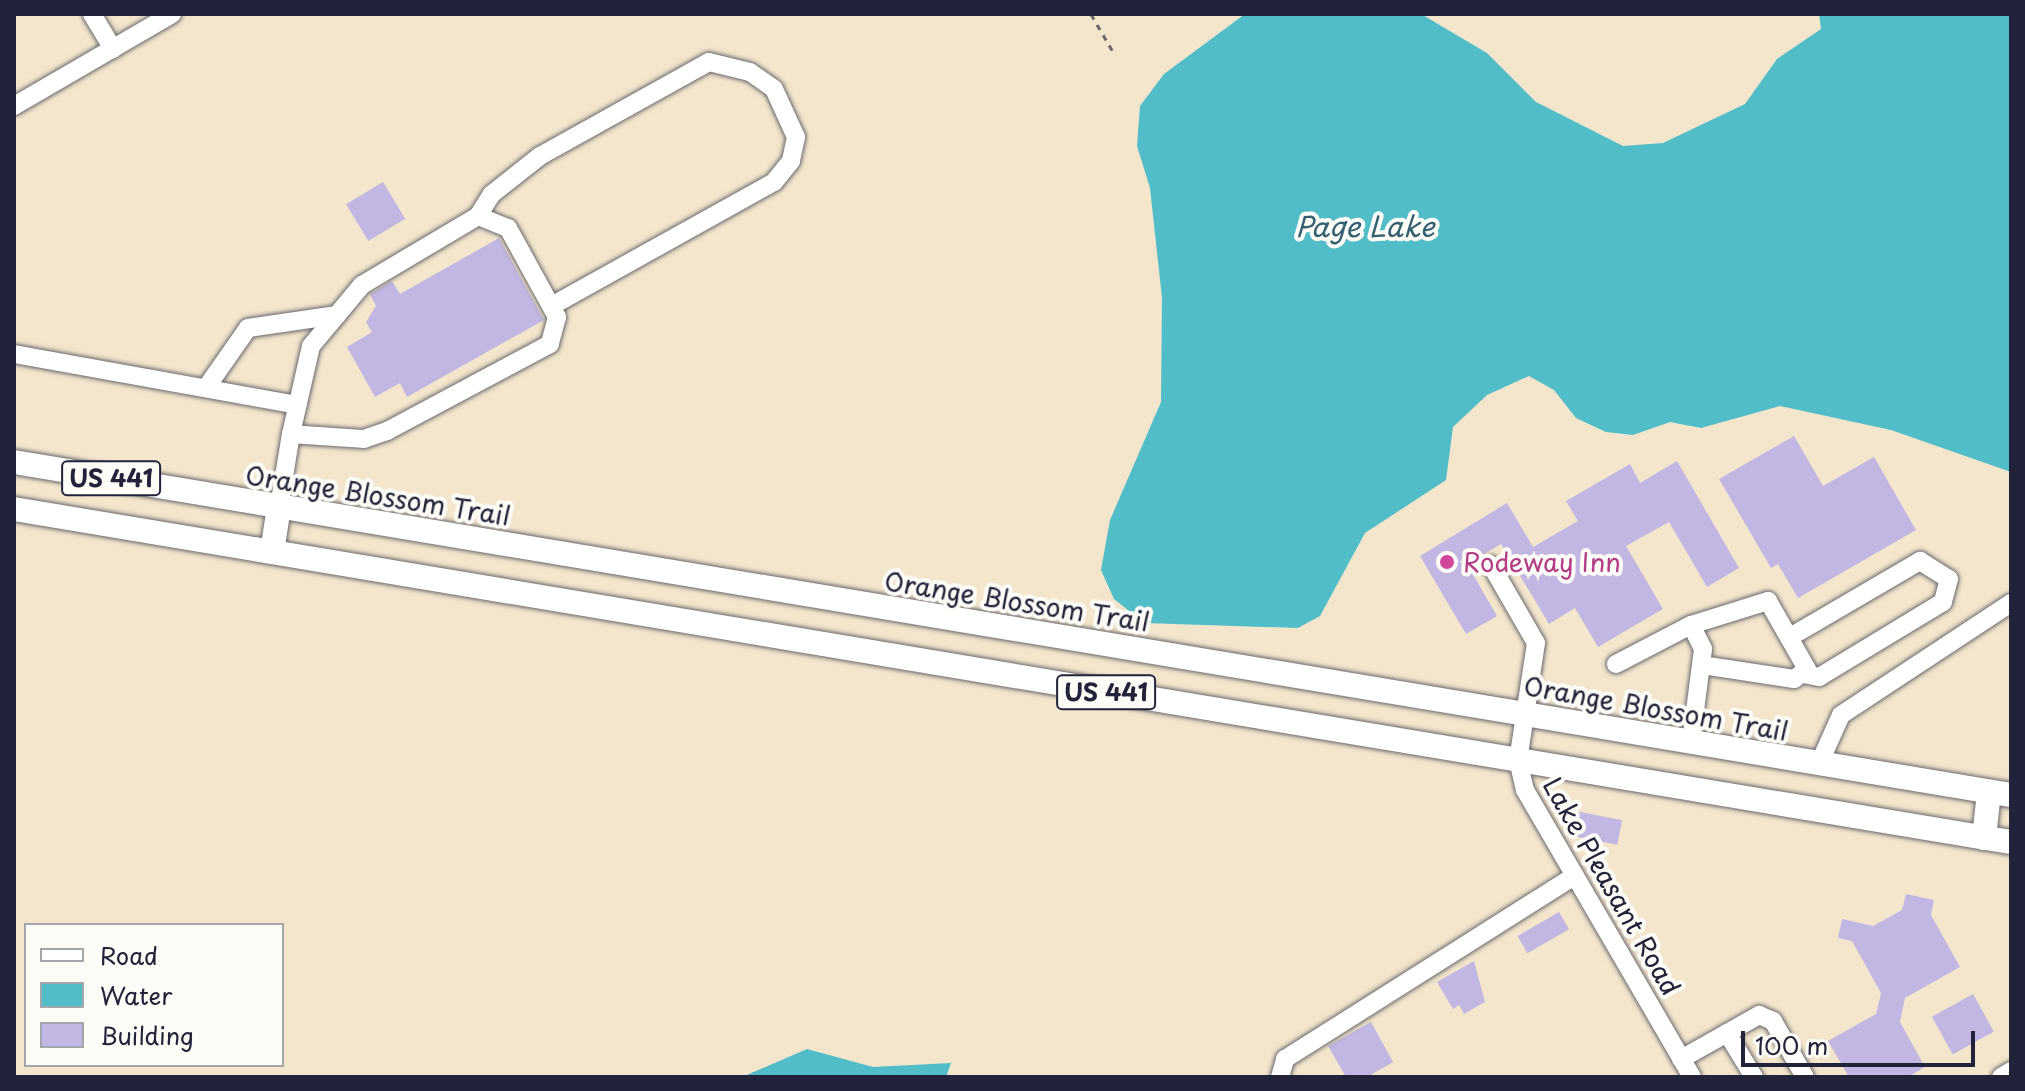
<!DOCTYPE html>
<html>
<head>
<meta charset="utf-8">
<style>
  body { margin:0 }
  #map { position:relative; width:2025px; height:1091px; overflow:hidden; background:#f3e6cc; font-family:"Playpen Sans",sans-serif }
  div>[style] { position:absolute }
  .water>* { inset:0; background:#50bdc8 }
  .building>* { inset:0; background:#c2b7e2; transform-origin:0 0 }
  .path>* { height:3px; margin-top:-1.5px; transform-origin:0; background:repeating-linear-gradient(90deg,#6b676e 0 6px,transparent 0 12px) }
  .roads { filter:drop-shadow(0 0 2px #6b676e) drop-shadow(0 0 2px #6b676e) }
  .minor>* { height:18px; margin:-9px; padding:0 9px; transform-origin:9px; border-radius:9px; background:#fff }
  .major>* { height:24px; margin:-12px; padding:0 12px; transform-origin:12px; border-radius:12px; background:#fff }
  .dots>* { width:22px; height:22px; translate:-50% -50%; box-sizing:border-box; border:4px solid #fdfcf7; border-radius:50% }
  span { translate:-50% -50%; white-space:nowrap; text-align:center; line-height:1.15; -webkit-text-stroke:8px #fdfcf7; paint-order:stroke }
  .shield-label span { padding:2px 6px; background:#fdfcf7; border:2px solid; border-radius:6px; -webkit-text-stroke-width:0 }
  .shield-label { font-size:24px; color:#22223b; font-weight:700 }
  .street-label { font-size:26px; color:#22223b }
  .hotel-label { font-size:26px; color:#b23c85 }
  .left { translate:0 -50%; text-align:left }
  .water-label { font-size:28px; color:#346073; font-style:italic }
  .frame { position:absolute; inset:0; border:16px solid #22223b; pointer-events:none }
  .legend { position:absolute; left:24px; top:923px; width:260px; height:144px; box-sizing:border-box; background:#fdfcf7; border:2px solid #a5a5ac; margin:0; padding:10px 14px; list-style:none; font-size:24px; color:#22223b }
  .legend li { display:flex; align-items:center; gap:16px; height:40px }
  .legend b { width:40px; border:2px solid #a5a5ac }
  .scale { position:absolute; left:1741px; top:1031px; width:234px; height:36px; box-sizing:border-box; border:4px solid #22223b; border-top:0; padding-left:10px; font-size:24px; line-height:28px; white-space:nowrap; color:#22223b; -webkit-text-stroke:6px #fdfcf7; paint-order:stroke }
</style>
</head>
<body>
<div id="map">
  <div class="water">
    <i style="clip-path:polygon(1245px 14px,1421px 14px,1487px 53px,1536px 102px,1623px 146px,1663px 143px,1745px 104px,1777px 59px,1821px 29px,1819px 14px,2011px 14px,2011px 472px,1891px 430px,1780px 406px,1701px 428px,1670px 422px,1633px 435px,1606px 432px,1576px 418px,1554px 390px,1529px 376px,1487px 395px,1453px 427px,1446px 480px,1365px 533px,1320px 616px,1298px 628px,1144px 623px,1114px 599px,1101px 570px,1110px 520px,1161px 402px,1162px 298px,1150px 188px,1137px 146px,1140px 106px,1164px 74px)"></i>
    <i style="clip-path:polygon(807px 1049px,873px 1067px,951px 1063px,946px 1077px,742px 1077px)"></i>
  </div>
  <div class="building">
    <i style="left:383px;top:182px;width:43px;height:43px;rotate:59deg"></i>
    <i style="clip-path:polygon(499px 238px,544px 320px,407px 397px,400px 383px,375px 397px,347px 347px,372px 332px,366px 322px,376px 306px,370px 294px,392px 281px,400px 294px)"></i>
    <i style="clip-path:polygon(1794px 436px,1823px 486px,1874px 457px,1916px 530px,1798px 598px,1778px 564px,1771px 568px,1719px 479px)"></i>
    <i style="clip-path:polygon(1677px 461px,1739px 568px,1707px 587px,1669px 522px,1626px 546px,1663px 609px,1598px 647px,1575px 608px,1549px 624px,1501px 544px,1467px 564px,1497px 616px,1466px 634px,1420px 556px,1507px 503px,1533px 547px,1578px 521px,1566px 501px,1630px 464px,1640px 483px)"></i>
    <i style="left:1575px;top:811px;width:48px;height:25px;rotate:11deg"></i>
    <i style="clip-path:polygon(1906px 894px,1934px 900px,1931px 915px,1960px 967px,1905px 998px,1900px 1022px,1925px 1067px,1908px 1077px,1849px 1077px,1828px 1041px,1876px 1014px,1881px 993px,1852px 941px,1838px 938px,1842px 919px,1873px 926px,1902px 910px)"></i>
    <i style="left:1559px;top:912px;width:20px;height:48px;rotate:60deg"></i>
    <i style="clip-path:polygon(1474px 961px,1485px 1002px,1464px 1014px,1459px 1005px,1453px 1009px,1437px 982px)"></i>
    <i style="left:1973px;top:994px;width:43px;height:47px;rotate:61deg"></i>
    <i style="clip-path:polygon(1371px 1022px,1393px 1062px,1367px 1077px,1346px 1077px,1328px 1046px)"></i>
  </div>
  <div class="path">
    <i style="left:1091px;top:14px;width:42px;rotate:59.7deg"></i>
  </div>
  <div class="roads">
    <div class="minor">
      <i style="left:92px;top:14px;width:41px;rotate:59deg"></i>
      <i style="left:14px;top:106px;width:183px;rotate:-30.2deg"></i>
      <i style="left:478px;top:216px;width:26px;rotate:-58deg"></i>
      <i style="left:492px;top:194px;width:61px;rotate:-38.4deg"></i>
      <i style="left:540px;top:156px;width:193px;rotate:-29.1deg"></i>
      <i style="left:709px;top:62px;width:42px;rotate:13.7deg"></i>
      <i style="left:750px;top:72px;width:29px;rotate:35deg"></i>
      <i style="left:774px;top:89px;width:53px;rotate:65.4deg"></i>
      <i style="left:796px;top:137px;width:25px;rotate:102deg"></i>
      <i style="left:791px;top:161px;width:27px;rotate:129deg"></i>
      <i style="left:774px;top:182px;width:255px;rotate:150.9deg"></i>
      <i style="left:14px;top:354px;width:288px;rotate:10.2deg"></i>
      <i style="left:206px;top:388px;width:73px;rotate:-55deg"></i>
      <i style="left:248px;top:328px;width:90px;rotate:-8.3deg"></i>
      <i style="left:279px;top:507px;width:74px;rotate:-80.7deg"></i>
      <i style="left:291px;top:434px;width:90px;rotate:-77.2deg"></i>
      <i style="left:311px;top:346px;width:80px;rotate:-50.1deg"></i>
      <i style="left:362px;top:285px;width:135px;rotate:-30.7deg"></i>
      <i style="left:478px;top:216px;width:32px;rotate:22deg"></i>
      <i style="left:508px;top:228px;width:102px;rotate:61.2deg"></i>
      <i style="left:557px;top:317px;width:28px;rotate:105deg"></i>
      <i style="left:550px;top:344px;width:185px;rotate:151.9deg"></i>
      <i style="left:387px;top:431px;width:24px;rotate:161deg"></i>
      <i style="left:364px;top:439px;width:73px;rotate:-176.1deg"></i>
      <i style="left:1491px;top:565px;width:90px;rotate:60deg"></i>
      <i style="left:1536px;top:643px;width:118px;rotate:98.7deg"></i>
      <i style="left:1518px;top:760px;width:31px;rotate:77deg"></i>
      <i style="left:1525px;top:790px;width:332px;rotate:59.8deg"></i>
      <i style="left:1691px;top:625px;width:81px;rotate:-17.3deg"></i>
      <i style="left:1768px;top:601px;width:78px;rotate:60.2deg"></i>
      <i style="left:1807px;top:669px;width:16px;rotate:142deg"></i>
      <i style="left:1794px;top:679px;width:94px;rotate:-171.4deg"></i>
      <i style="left:1790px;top:637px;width:151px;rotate:-30.3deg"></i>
      <i style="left:1920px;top:561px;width:34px;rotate:32deg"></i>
      <i style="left:1949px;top:579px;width:24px;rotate:105deg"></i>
      <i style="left:1943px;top:602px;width:145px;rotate:148.8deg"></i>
      <i style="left:1819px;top:677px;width:15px;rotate:-169deg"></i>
      <i style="left:1616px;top:664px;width:85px;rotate:-27.5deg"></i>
      <i style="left:1691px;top:625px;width:27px;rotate:63deg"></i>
      <i style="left:1703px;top:649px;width:94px;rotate:97.4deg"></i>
      <i style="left:1819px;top:764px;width:54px;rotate:-65.8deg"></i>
      <i style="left:1841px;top:715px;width:204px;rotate:-33.4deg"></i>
      <i style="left:1727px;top:1033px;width:52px;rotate:58.5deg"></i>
      <i style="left:1681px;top:1059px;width:90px;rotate:-29.4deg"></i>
      <i style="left:1759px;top:1015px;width:15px;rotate:23deg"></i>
      <i style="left:1773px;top:1021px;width:64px;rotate:60.3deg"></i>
      <i style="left:1280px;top:1077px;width:19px;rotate:-74deg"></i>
      <i style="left:1285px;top:1059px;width:343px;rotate:-32.3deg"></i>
      <i style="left:2001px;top:1077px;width:12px;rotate:-31deg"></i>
    </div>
    <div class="major">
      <i style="left:14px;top:462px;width:2025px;rotate:9.47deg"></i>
      <i style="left:14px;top:509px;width:2025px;rotate:9.47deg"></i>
      <i style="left:272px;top:552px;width:46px;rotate:-81.2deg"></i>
      <i style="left:1984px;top:838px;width:46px;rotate:-83.8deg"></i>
    </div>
  </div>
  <div class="dots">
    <i style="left:1447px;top:562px;background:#d1479c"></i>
  </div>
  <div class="shield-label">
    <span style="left:111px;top:478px">US 441</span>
    <span style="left:1106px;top:692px">US 441</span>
  </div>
  <div class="street-label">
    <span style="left:378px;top:495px;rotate:9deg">Orange Blossom Trail</span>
    <span style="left:1017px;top:601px;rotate:9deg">Orange Blossom Trail</span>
    <span style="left:1656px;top:708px;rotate:10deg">Orange Blossom Trail</span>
    <span style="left:1612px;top:886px;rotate:60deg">Lake Pleasant Road</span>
  </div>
  <div class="hotel-label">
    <span class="left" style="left:1463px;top:562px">Rodeway Inn</span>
  </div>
  <div class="water-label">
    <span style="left:1365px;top:226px">Page Lake</span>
  </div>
  <div class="frame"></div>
  <ul class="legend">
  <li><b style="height:10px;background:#fff"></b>Road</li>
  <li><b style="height:22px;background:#50bdc8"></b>Water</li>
  <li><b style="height:22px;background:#c2b7e2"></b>Building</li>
  </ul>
  <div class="scale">100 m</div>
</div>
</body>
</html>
